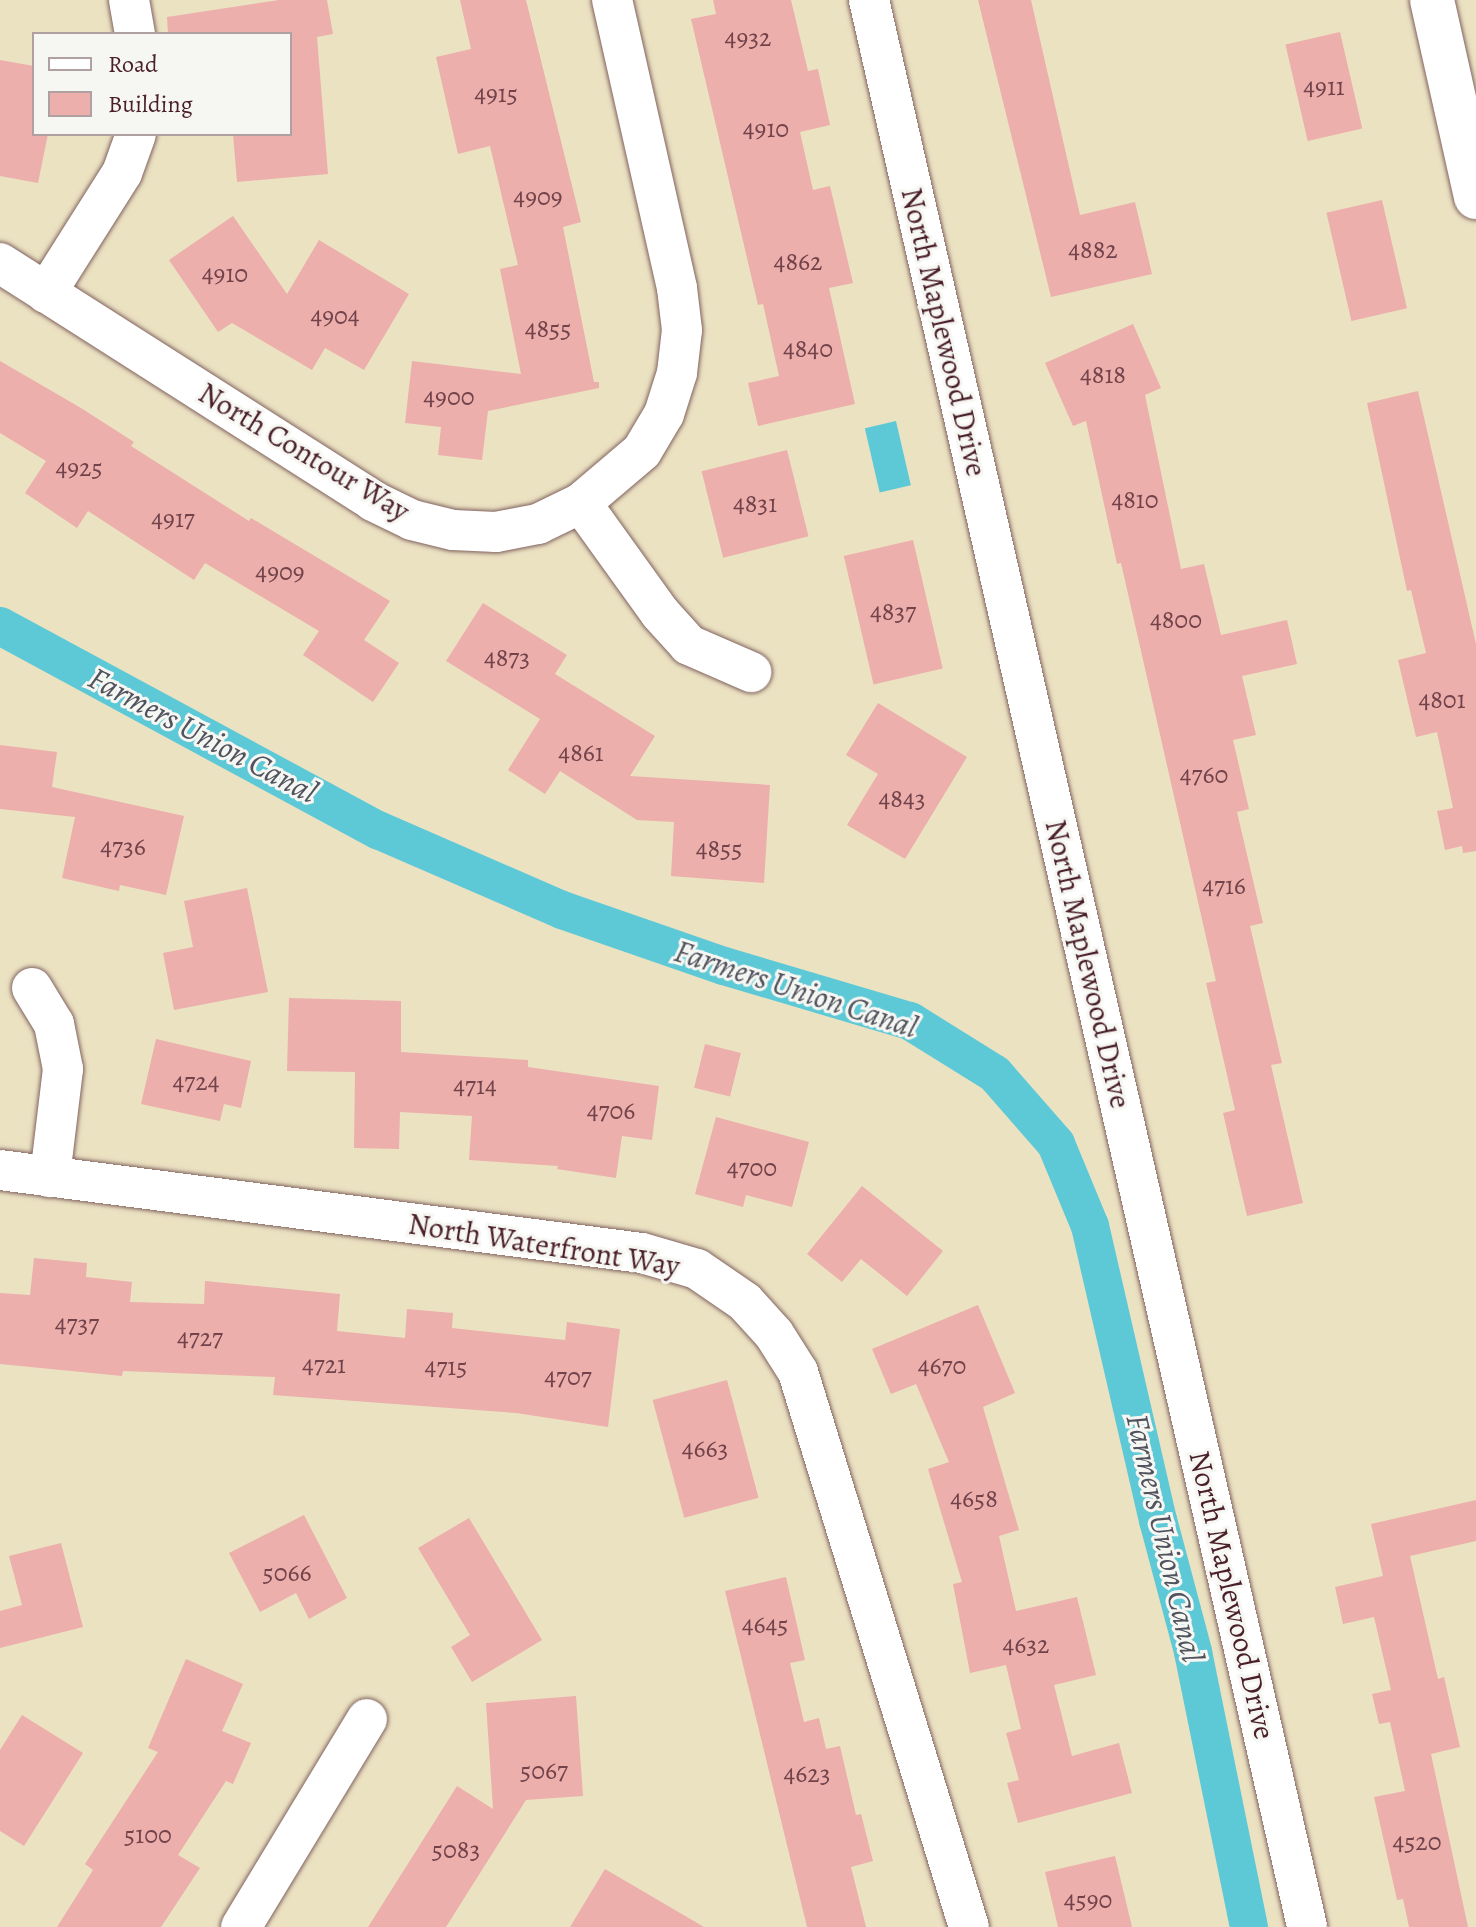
<!DOCTYPE html>
<html>
<head>
<meta charset="utf-8">
<style>
  body { margin:0 }
  #map { position:relative; width:1476px; height:1927px; overflow:hidden; background:#ebe2c2; font-family:Alegreya,serif }
  div>[style] { position:absolute }
  .water>* { inset:0; background:#5ec9d6; transform-origin:0 0 }
  .canal>* { height:38px; margin:-19px; padding:0 19px; transform-origin:19px; border-radius:19px; background:#5ec9d6 }
  .building>* { inset:0; background:#ecafac; transform-origin:0 0 }
  .roads { filter:drop-shadow(0 0 2px #826360) drop-shadow(0 0 2px #826360) }
  .street>* { height:40px; margin:-20px; padding:0 20px; transform-origin:20px; border-radius:20px; background:#fff }
  .secondary>* { height:44px; margin:-22px; padding:0 22px; transform-origin:22px; border-radius:22px; background:#fff }
  span { translate:-50% -50%; white-space:nowrap; text-align:center; line-height:1.15; -webkit-text-stroke:6px #f6f6f2; paint-order:stroke }
  .number-label { font-size:26px; color:#72434b }
  .number-label span { -webkit-text-stroke-width:0 }
  .street-label { font-size:30px; color:#4a1f2b }
  .water-label { font-size:32px; color:#50525e; font-style:italic }
  .legend { position:absolute; left:32px; top:32px; width:260px; height:104px; box-sizing:border-box; background:#f6f6f2; border:2px solid #b1a0a2; margin:0; padding:10px 14px; list-style:none; font-size:24px; color:#4a1f2b }
  .legend li { display:flex; align-items:center; gap:16px; height:40px }
  .legend b { width:40px; border:2px solid #b1a0a2 }
</style>
</head>
<body>
<div id="map">
  <div class="water">
    <i style="left:896px;top:421px;width:66px;height:32px;rotate:77deg"></i>
  </div>
  <div class="canal">
    <i style="left:0;top:626px;width:430px;rotate:28.4deg"></i>
    <i style="left:378px;top:830px;width:201px;rotate:23.5deg"></i>
    <i style="left:562px;top:910px;width:171px;rotate:19.1deg"></i>
    <i style="left:724px;top:966px;width:194px;rotate:16.5deg"></i>
    <i style="left:910px;top:1021px;width:100px;rotate:31.9deg"></i>
    <i style="left:995px;top:1074px;width:93px;rotate:48.9deg"></i>
    <i style="left:1056px;top:1144px;width:89px;rotate:67.5deg"></i>
    <i style="left:1090px;top:1226px;width:302px;rotate:77deg"></i>
    <i style="left:1158px;top:1520px;width:137px;rotate:75.1deg"></i>
    <i style="left:1193px;top:1652px;width:281px;rotate:78.5deg"></i>
  </div>
  <div class="building">
    <i style="clip-path:polygon(279px 0,327px 0,333px 34px,317px 37px,328px 174px,237px 182px,233px 134px,290px 134px,290px 34px,168px 34px,167px 17px)"></i>
    <i style="clip-path:polygon(460px 0,526px 0,581px 222px,563px 227px,594px 382px,599px 382px,599px 388px,488px 411px,482px 460px,438px 455px,441px 427px,405px 423px,412px 361px,521px 374px,500px 269px,518px 265px,490px 146px,458px 154px,436px 57px,471px 49px)"></i>
    <i style="clip-path:polygon(713px 0,791px 0,808px 71px,818px 69px,830px 125px,800px 132px,813px 190px,830px 186px,853px 283px,829px 288px,855px 404px,758px 426px,748px 383px,779px 376px,763px 304px,758px 305px,691px 19px,716px 14px)"></i>
    <i style="clip-path:polygon(978px 0,1031px 0,1080px 215px,1135px 202px,1152px 274px,1051px 297px)"></i>
    <i style="left:1340px;top:32px;width:99px;height:56px;rotate:77deg"></i>
    <i style="clip-path:polygon(0 60px,34px 66px,34px 134px,48px 134px,38px 183px,0 176px)"></i>
    <i style="left:1382px;top:200px;width:111px;height:57px;rotate:77deg"></i>
    <i style="clip-path:polygon(233px 216px,287px 294px,319px 240px,409px 294px,364px 370px,325px 348px,312px 370px,232px 323px,218px 332px,169px 260px)"></i>
    <i style="clip-path:polygon(1133px 324px,1161px 388px,1145px 395px,1181px 569px,1204px 564px,1221px 635px,1287px 620px,1297px 664px,1242px 676px,1256px 735px,1233px 740px,1249px 809px,1237px 812px,1263px 923px,1250px 926px,1282px 1063px,1271px 1065px,1303px 1203px,1247px 1216px,1223px 1113px,1235px 1110px,1206px 983px,1216px 981px,1121px 563px,1117px 564px,1086px 421px,1073px 426px,1045px 363px)"></i>
    <i style="clip-path:polygon(0 361px,81px 408px,134px 442px,131px 446px,249px 521px,251px 518px,390px 601px,364px 640px,399px 663px,373px 702px,303px 655px,319px 631px,205px 563px,194px 580px,88px 511px,77px 528px,25px 493px,46px 461px,0 433px)"></i>
    <i style="clip-path:polygon(1418px 391px,1476px 644px,1476px 851px,1463px 853px,1462px 846px,1445px 850px,1437px 811px,1453px 808px,1437px 732px,1416px 737px,1398px 660px,1426px 653px,1411px 590px,1407px 591px,1367px 403px)"></i>
    <i style="left:787px;top:450px;width:89px;height:88px;rotate:76deg"></i>
    <i style="left:913px;top:540px;width:132px;height:71px;rotate:77deg"></i>
    <i style="clip-path:polygon(483px 603px,567px 655px,555px 674px,655px 736px,630px 776px,770px 785px,764px 883px,671px 876px,674px 822px,637px 820px,560px 771px,545px 794px,508px 770px,540px 719px,446px 661px)"></i>
    <i style="clip-path:polygon(878px 703px,967px 757px,905px 859px,847px 825px,878px 774px,846px 755px)"></i>
    <i style="clip-path:polygon(0 745px,57px 752px,52px 787px,184px 816px,166px 895px,120px 885px,119px 891px,62px 878px,75px 817px,0 809px)"></i>
    <i style="clip-path:polygon(247px 888px,268px 992px,174px 1010px,163px 953px,193px 947px,184px 901px)"></i>
    <i style="clip-path:polygon(289px 998px,401px 1001px,401px 1052px,528px 1060px,528px 1067px,659px 1086px,652px 1140px,622px 1136px,616px 1178px,557px 1169px,558px 1166px,469px 1160px,472px 1116px,400px 1112px,399px 1149px,354px 1148px,355px 1072px,287px 1071px)"></i>
    <i style="clip-path:polygon(156px 1039px,251px 1061px,241px 1108px,224px 1104px,220px 1121px,141px 1104px)"></i>
    <i style="left:705px;top:1044px;width:37px;height:45px;rotate:14deg"></i>
    <i style="clip-path:polygon(716px 1117px,809px 1142px,792px 1207px,746px 1195px,743px 1207px,695px 1194px)"></i>
    <i style="clip-path:polygon(862px 1186px,943px 1251px,907px 1296px,861px 1259px,842px 1282px,807px 1254px)"></i>
    <i style="clip-path:polygon(34px 1258px,87px 1263px,86px 1277px,132px 1282px,130px 1302px,204px 1304px,205px 1281px,340px 1294px,337px 1331px,405px 1338px,407px 1309px,453px 1313px,452px 1328px,565px 1340px,567px 1322px,620px 1329px,608px 1427px,516px 1413px,273px 1395px,275px 1377px,123px 1371px,122px 1376px,0 1364px,0 1293px,30px 1295px)"></i>
    <i style="clip-path:polygon(978px 1305px,1015px 1393px,983px 1407px,1019px 1530px,999px 1536px,1016px 1611px,1077px 1597px,1096px 1675px,1054px 1685px,1072px 1756px,1119px 1743px,1132px 1793px,1018px 1823px,1007px 1783px,1019px 1780px,1006px 1733px,1021px 1729px,1006px 1665px,970px 1673px,953px 1584px,962px 1582px,928px 1469px,949px 1462px,916px 1384px,891px 1394px,872px 1349px)"></i>
    <i style="left:727px;top:1380px;width:122px;height:77px;rotate:75deg"></i>
    <i style="clip-path:polygon(1476px 1500px,1476px 1541px,1410px 1556px,1438px 1679px,1444px 1677px,1460px 1747px,1431px 1754px,1468px 1927px,1409px 1927px,1403px 1899px,1397px 1900px,1374px 1797px,1405px 1791px,1390px 1722px,1379px 1724px,1372px 1694px,1391px 1690px,1374px 1617px,1343px 1624px,1335px 1587px,1383px 1576px,1371px 1524px)"></i>
    <i style="clip-path:polygon(304px 1515px,347px 1598px,309px 1619px,296px 1593px,260px 1612px,229px 1553px)"></i>
    <i style="clip-path:polygon(469px 1518px,542px 1640px,472px 1682px,451px 1647px,470px 1635px,418px 1548px)"></i>
    <i style="clip-path:polygon(61px 1543px,83px 1627px,0 1648px,0 1611px,22px 1605px,9px 1556px)"></i>
    <i style="clip-path:polygon(786px 1577px,805px 1660px,790px 1663px,804px 1722px,819px 1718px,826px 1749px,840px 1746px,856px 1815px,861px 1814px,873px 1861px,851px 1867px,866px 1927px,807px 1927px,725px 1591px)"></i>
    <i style="clip-path:polygon(186px 1659px,243px 1684px,222px 1731px,251px 1743px,233px 1784px,226px 1781px,178px 1855px,200px 1868px,161px 1927px,57px 1927px,93px 1870px,85px 1864px,158px 1752px,148px 1748px)"></i>
    <i style="clip-path:polygon(576px 1696px,583px 1796px,526px 1800px,446px 1927px,368px 1927px,457px 1786px,493px 1809px,486px 1703px)"></i>
    <i style="clip-path:polygon(22px 1715px,83px 1753px,24px 1846px,0 1831px,0 1750px)"></i>
    <i style="clip-path:polygon(1115px 1856px,1132px 1927px,1058px 1927px,1045px 1872px)"></i>
    <i style="clip-path:polygon(605px 1869px,704px 1927px,570px 1927px)"></i>
  </div>
  <div class="roads">
    <div class="street">
      <i style="left:129px;top:0;width:35px;rotate:80deg"></i>
      <i style="left:869px;top:0;width:1976px;rotate:77.19deg"></i>
      <i style="left:0;top:263px;width:442px;rotate:32.5deg"></i>
      <i style="left:373px;top:501px;width:43px;rotate:26deg"></i>
      <i style="left:412px;top:520px;width:42px;rotate:13.7deg"></i>
      <i style="left:453px;top:530px;width:43px;rotate:2.7deg"></i>
      <i style="left:496px;top:532px;width:43px;rotate:-10.8deg"></i>
      <i style="left:538px;top:524px;width:48px;rotate:-26deg"></i>
      <i style="left:581px;top:503px;width:80px;rotate:-40.4deg"></i>
      <i style="left:642px;top:451px;width:43px;rotate:-59.3deg"></i>
      <i style="left:664px;top:414px;width:43px;rotate:-72.4deg"></i>
      <i style="left:677px;top:373px;width:43px;rotate:-83.4deg"></i>
      <i style="left:682px;top:330px;width:42px;rotate:-96.8deg"></i>
      <i style="left:677px;top:288px;width:295px;rotate:-102.7deg"></i>
      <i style="left:46px;top:293px;width:142px;rotate:-57.7deg"></i>
      <i style="left:122px;top:173px;width:41px;rotate:-70.3deg"></i>
      <i style="left:581px;top:503px;width:135px;rotate:54.3deg"></i>
      <i style="left:660px;top:613px;width:43px;rotate:47.8deg"></i>
      <i style="left:689px;top:645px;width:68px;rotate:23.5deg"></i>
      <i style="left:32px;top:988px;width:42px;rotate:58.6deg"></i>
      <i style="left:54px;top:1024px;width:46px;rotate:78.7deg"></i>
      <i style="left:63px;top:1069px;width:109px;rotate:96.9deg"></i>
      <i style="left:0;top:1170px;width:647px;rotate:7.37deg"></i>
      <i style="left:642px;top:1253px;width:57px;rotate:16.2deg"></i>
      <i style="left:697px;top:1269px;width:58px;rotate:34.5deg"></i>
      <i style="left:745px;top:1302px;width:43px;rotate:47.8deg"></i>
      <i style="left:774px;top:1334px;width:45px;rotate:57.7deg"></i>
      <i style="left:798px;top:1372px;width:581px;rotate:72.88deg"></i>
      <i style="left:241px;top:1927px;width:243px;rotate:-58.8deg"></i>
    </div>
    <div class="secondary">
      <i style="left:1432px;top:0;width:202px;rotate:77.4deg"></i>
    </div>
  </div>
  <div class="number-label">
    <span style="left:748px;top:38px">4932</span>
    <span style="left:1324px;top:87px">4911</span>
    <span style="left:496px;top:94px">4915</span>
    <span style="left:766px;top:129px">4910</span>
    <span style="left:538px;top:197px">4909</span>
    <span style="left:1093px;top:250px">4882</span>
    <span style="left:798px;top:262px">4862</span>
    <span style="left:225px;top:274px">4910</span>
    <span style="left:335px;top:316px">4904</span>
    <span style="left:548px;top:329px">4855</span>
    <span style="left:808px;top:349px">4840</span>
    <span style="left:1103px;top:375px">4818</span>
    <span style="left:449px;top:397px">4900</span>
    <span style="left:79px;top:468px">4925</span>
    <span style="left:1135px;top:500px">4810</span>
    <span style="left:755px;top:504px">4831</span>
    <span style="left:173px;top:519px">4917</span>
    <span style="left:280px;top:572px">4909</span>
    <span style="left:893px;top:612px">4837</span>
    <span style="left:1176px;top:620px">4800</span>
    <span style="left:507px;top:658px">4873</span>
    <span style="left:1442px;top:700px">4801</span>
    <span style="left:581px;top:753px">4861</span>
    <span style="left:1204px;top:775px">4760</span>
    <span style="left:902px;top:799px">4843</span>
    <span style="left:123px;top:847px">4736</span>
    <span style="left:719px;top:849px">4855</span>
    <span style="left:1224px;top:886px">4716</span>
    <span style="left:196px;top:1082px">4724</span>
    <span style="left:475px;top:1086px">4714</span>
    <span style="left:611px;top:1111px">4706</span>
    <span style="left:752px;top:1168px">4700</span>
    <span style="left:77px;top:1324px">4737</span>
    <span style="left:200px;top:1338px">4727</span>
    <span style="left:324px;top:1365px">4721</span>
    <span style="left:942px;top:1366px">4670</span>
    <span style="left:446px;top:1367px">4715</span>
    <span style="left:568px;top:1377px">4707</span>
    <span style="left:705px;top:1449px">4663</span>
    <span style="left:974px;top:1499px">4658</span>
    <span style="left:287px;top:1573px">5066</span>
    <span style="left:765px;top:1625px">4645</span>
    <span style="left:1026px;top:1645px">4632</span>
    <span style="left:544px;top:1771px">5067</span>
    <span style="left:807px;top:1774px">4623</span>
    <span style="left:148px;top:1835px">5100</span>
    <span style="left:1417px;top:1842px">4520</span>
    <span style="left:456px;top:1850px">5083</span>
    <span style="left:1088px;top:1900px">4590</span>
  </div>
  <div class="street-label">
    <span style="left:944px;top:332px;rotate:77deg">North Maplewood Drive</span>
    <span style="left:304px;top:452px;rotate:31deg">North Contour Way</span>
    <span style="left:1088px;top:964px;rotate:77deg">North Maplewood Drive</span>
    <span style="left:544px;top:1245px;rotate:9deg">North Waterfront Way</span>
    <span style="left:1232px;top:1595px;rotate:77deg">North Maplewood Drive</span>
  </div>
  <div class="water-label">
    <span style="left:203px;top:735px;rotate:28deg">Farmers Union Canal</span>
    <span style="left:796px;top:989px;rotate:18deg">Farmers Union Canal</span>
    <span style="left:1165px;top:1538px;rotate:77deg">Farmers Union Canal</span>
  </div>
  <ul class="legend">
  <li><b style="height:10px;background:#fff"></b>Road</li>
  <li><b style="height:22px;background:#ecafac"></b>Building</li>
  </ul>
</div>
</body>
</html>
